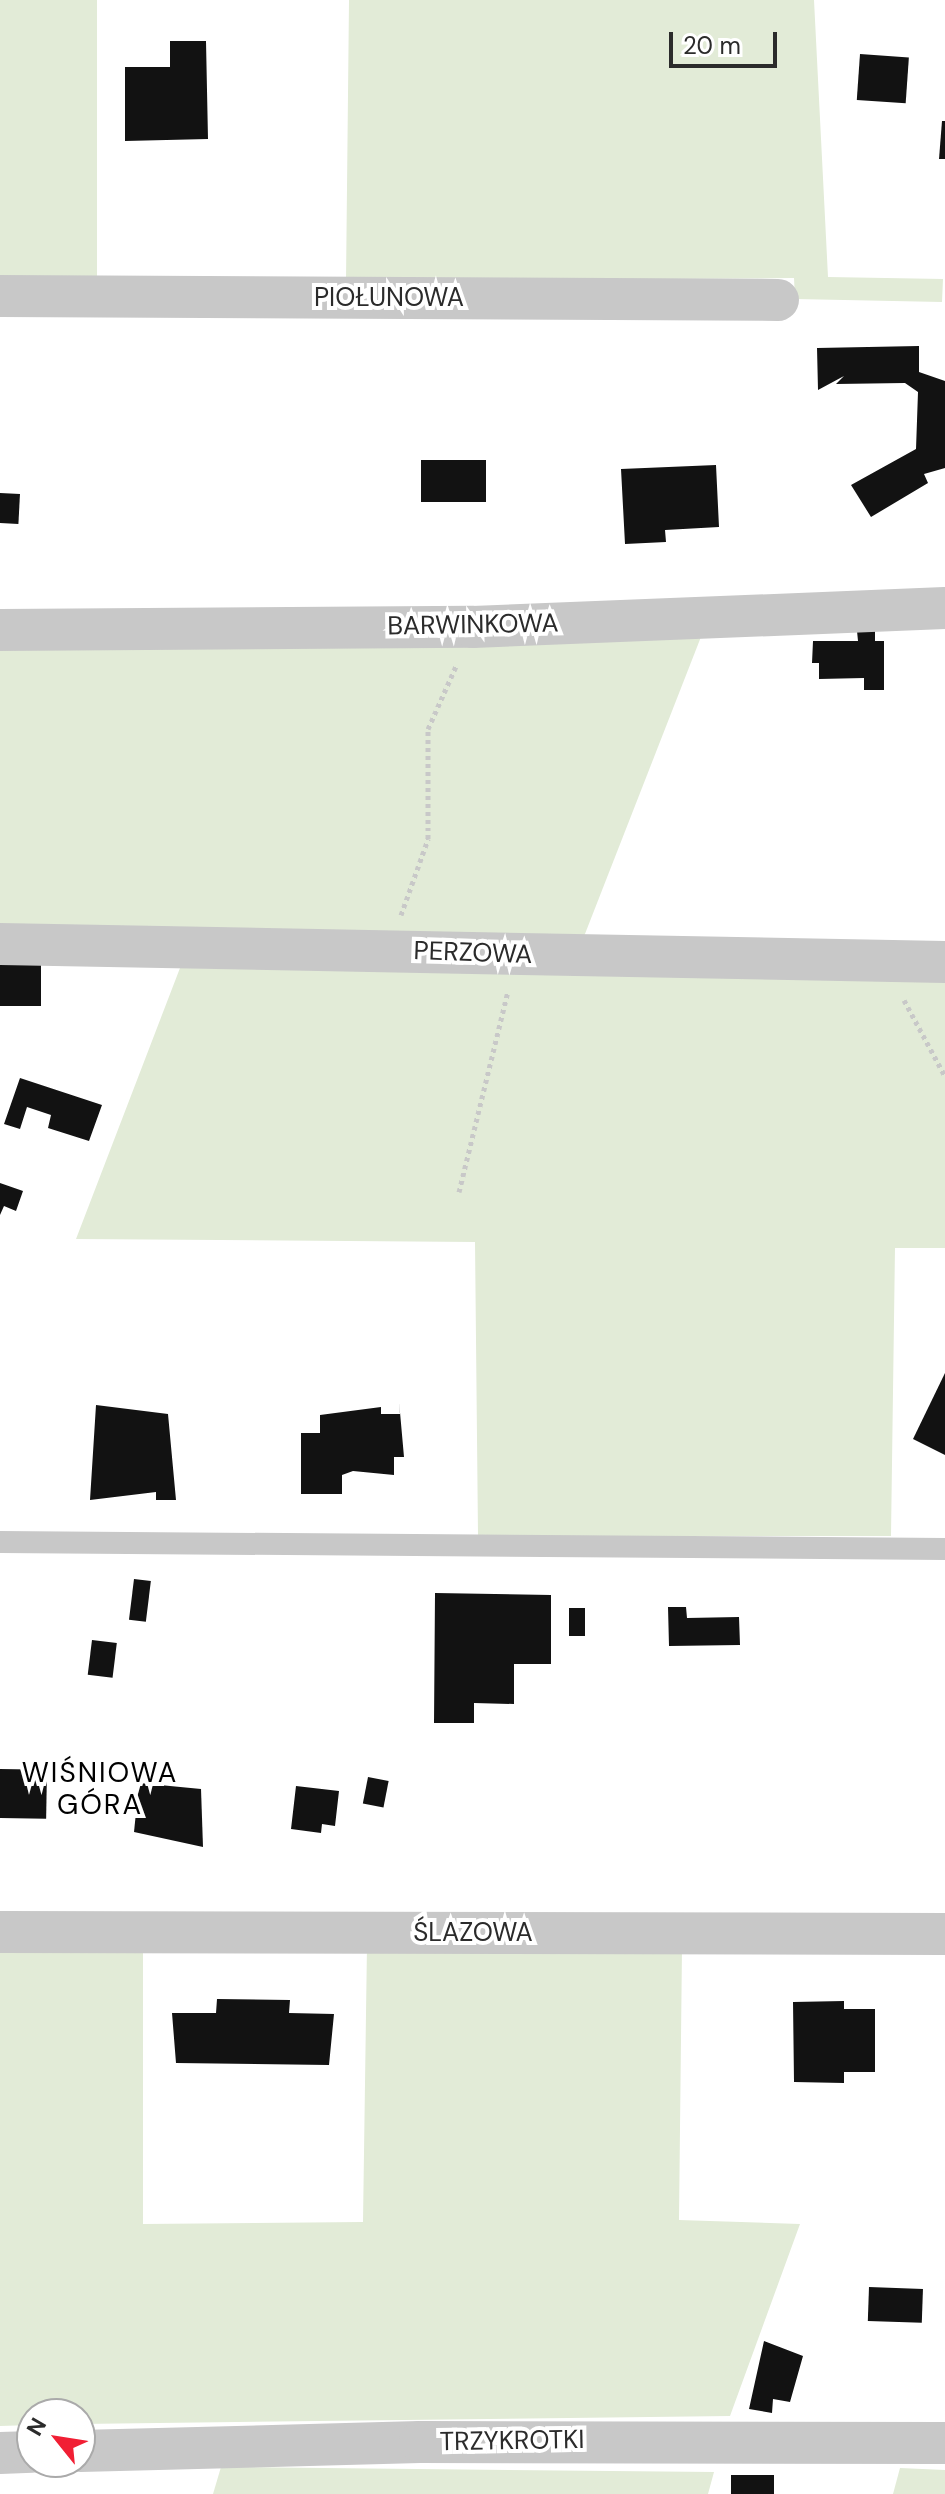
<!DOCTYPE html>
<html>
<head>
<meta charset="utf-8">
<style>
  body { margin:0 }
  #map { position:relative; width:945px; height:2494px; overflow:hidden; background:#fff; font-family:"DM Sans",sans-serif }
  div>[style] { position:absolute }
  .green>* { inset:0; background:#e2ebd7; transform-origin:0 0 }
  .building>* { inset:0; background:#121212; transform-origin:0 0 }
  .path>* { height:5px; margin-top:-2.5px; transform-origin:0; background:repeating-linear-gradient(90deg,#c8c8c8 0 4px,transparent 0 8px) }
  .lane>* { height:22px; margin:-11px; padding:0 11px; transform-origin:11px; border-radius:11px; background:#c8c8c8 }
  .street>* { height:42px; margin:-21px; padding:0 21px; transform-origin:21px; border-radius:21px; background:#c8c8c8 }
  span { translate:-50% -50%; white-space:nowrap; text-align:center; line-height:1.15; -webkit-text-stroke:8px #fff; paint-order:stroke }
  .street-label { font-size:26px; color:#2b2b2b }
  .neighbourhood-label { font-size:28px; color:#000; letter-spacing:2px }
  .north { position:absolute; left:16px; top:2398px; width:80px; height:80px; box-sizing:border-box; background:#fff; border:2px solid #aaa; border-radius:50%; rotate:300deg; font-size:22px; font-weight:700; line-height:32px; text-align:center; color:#2b2b2b }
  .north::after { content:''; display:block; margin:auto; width:28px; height:36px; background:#f11f34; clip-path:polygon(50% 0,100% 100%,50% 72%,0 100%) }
  .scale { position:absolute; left:669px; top:32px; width:108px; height:36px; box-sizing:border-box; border:4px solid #2b2b2b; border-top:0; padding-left:10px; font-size:24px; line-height:28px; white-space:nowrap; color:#2b2b2b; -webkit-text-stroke:6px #fff; paint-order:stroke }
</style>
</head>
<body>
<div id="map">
  <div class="green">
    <i style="left:0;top:0;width:97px;height:280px"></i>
    <i style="clip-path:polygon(349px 0,814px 0,828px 277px,943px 279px,942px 302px,795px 299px,794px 278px,346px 281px)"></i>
    <i style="clip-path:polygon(706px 624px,583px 939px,0 927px,0 644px)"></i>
    <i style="clip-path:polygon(180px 968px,945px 975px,945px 1248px,895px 1248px,891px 1536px,478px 1536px,475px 1242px,76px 1239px)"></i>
    <i style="clip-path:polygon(0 1942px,143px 1943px,143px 2224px,363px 2222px,367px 1945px,682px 1948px,679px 2220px,800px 2224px,730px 2416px,80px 2424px,80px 2414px,32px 2414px,32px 2425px,0 2426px)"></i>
    <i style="clip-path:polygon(221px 2467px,714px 2472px,708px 2494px,213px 2494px)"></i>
    <i style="clip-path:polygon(900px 2468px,945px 2470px,945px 2494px,893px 2494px)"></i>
  </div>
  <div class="building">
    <i style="clip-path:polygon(170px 41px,206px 41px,208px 139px,125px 141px,125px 67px,170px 67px)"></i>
    <i style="left:860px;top:54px;width:49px;height:46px;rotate:4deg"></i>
    <i style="clip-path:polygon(942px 121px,945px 121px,945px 159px,939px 159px)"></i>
    <i style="clip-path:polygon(919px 346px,919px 372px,945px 381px,945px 468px,924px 474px,928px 483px,871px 517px,851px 485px,916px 449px,918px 392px,905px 383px,836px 384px,844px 376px,818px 390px,817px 348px)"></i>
    <i style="left:421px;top:460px;width:65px;height:42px"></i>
    <i style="clip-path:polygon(716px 465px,719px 527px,665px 530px,666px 542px,625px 544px,621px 469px)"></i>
    <i style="left:0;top:493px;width:20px;height:30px;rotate:3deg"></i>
    <i style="clip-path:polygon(857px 631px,875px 631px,875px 641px,884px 641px,884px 690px,864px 690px,864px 678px,819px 679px,819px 663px,812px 663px,813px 641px,858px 641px)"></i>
    <i style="left:0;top:963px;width:41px;height:43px"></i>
    <i style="clip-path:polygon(20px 1078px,102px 1105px,89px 1141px,48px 1128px,51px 1115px,27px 1107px,20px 1129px,4px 1124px)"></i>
    <i style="clip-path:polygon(0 1183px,23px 1191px,16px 1211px,4px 1206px,0 1215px)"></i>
    <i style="clip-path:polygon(945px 1373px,945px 1455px,913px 1439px)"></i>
    <i style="clip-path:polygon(399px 1401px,404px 1457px,394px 1457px,394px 1475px,353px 1471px,342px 1475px,342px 1494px,301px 1494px,301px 1433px,320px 1433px,320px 1415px,381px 1407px,381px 1414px,400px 1414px)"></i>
    <i style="clip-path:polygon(96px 1405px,168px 1414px,176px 1500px,156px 1500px,156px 1492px,90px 1500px)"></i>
    <i style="left:134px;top:1579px;width:17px;height:41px;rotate:7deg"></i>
    <i style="clip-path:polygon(435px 1593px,551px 1595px,551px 1664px,514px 1664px,514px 1704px,474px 1703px,474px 1723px,434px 1723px)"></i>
    <i style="clip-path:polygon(668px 1607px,686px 1607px,687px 1618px,739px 1617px,740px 1645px,669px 1646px)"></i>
    <i style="left:585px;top:1608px;width:28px;height:16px;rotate:90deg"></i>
    <i style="left:92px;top:1640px;width:25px;height:35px;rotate:7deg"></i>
    <i style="left:0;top:1769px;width:47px;height:49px;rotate:1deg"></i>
    <i style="left:368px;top:1777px;width:21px;height:27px;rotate:11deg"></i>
    <i style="clip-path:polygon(139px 1783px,201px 1789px,203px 1847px,134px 1832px)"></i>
    <i style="clip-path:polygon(296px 1786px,339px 1791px,335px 1826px,322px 1824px,321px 1833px,291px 1829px)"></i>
    <i style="clip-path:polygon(217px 1999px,290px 2000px,289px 2013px,334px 2014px,329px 2065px,176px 2063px,172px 2013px,216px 2013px)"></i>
    <i style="clip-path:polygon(844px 2001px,844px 2009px,875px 2009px,875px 2072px,844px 2072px,844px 2083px,794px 2082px,793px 2002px)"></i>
    <i style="left:869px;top:2287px;width:54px;height:34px;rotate:2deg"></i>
    <i style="clip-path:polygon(764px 2341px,803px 2356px,790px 2402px,773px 2399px,772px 2413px,749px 2409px)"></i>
    <i style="left:731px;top:2475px;width:43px;height:19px"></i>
  </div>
  <div class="path">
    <i style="left:401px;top:915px;width:81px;rotate:-70.4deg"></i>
    <i style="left:428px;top:839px;width:110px;rotate:-90deg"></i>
    <i style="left:428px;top:729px;width:71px;rotate:-66deg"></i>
    <i style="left:904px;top:1000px;width:86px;rotate:61.7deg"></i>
    <i style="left:459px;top:1192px;width:207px;rotate:-76.3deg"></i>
  </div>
  <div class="lane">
    <i style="left:0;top:1542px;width:945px;rotate:0.42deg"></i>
  </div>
  <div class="street">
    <i style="left:0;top:296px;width:778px;rotate:0.29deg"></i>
    <i style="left:0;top:630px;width:473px;rotate:-0.4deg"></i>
    <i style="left:473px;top:627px;width:472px;rotate:-2.3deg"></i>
    <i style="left:0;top:944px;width:945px;rotate:1.09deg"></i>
    <i style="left:0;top:1932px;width:945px;rotate:0.12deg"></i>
    <i style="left:80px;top:2451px;width:340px;rotate:-1.5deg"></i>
    <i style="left:420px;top:2442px;width:525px;rotate:0.11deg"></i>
    <i style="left:0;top:2453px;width:32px;rotate:-2deg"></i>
  </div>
  <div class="street-label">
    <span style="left:389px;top:298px">PIOŁUNOWA</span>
    <span style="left:473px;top:625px;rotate:-1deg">BARWINKOWA</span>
    <span style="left:473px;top:953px;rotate:2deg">PERZOWA</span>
    <span style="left:473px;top:1933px">ŚLAZOWA</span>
    <span style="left:512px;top:2441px;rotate:-1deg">TRZYKROTKI</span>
  </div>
  <div class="neighbourhood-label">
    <span style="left:100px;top:1789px">WIŚNIOWA<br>GÓRA</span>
  </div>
  <div class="north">N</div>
  <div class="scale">20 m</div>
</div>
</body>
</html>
